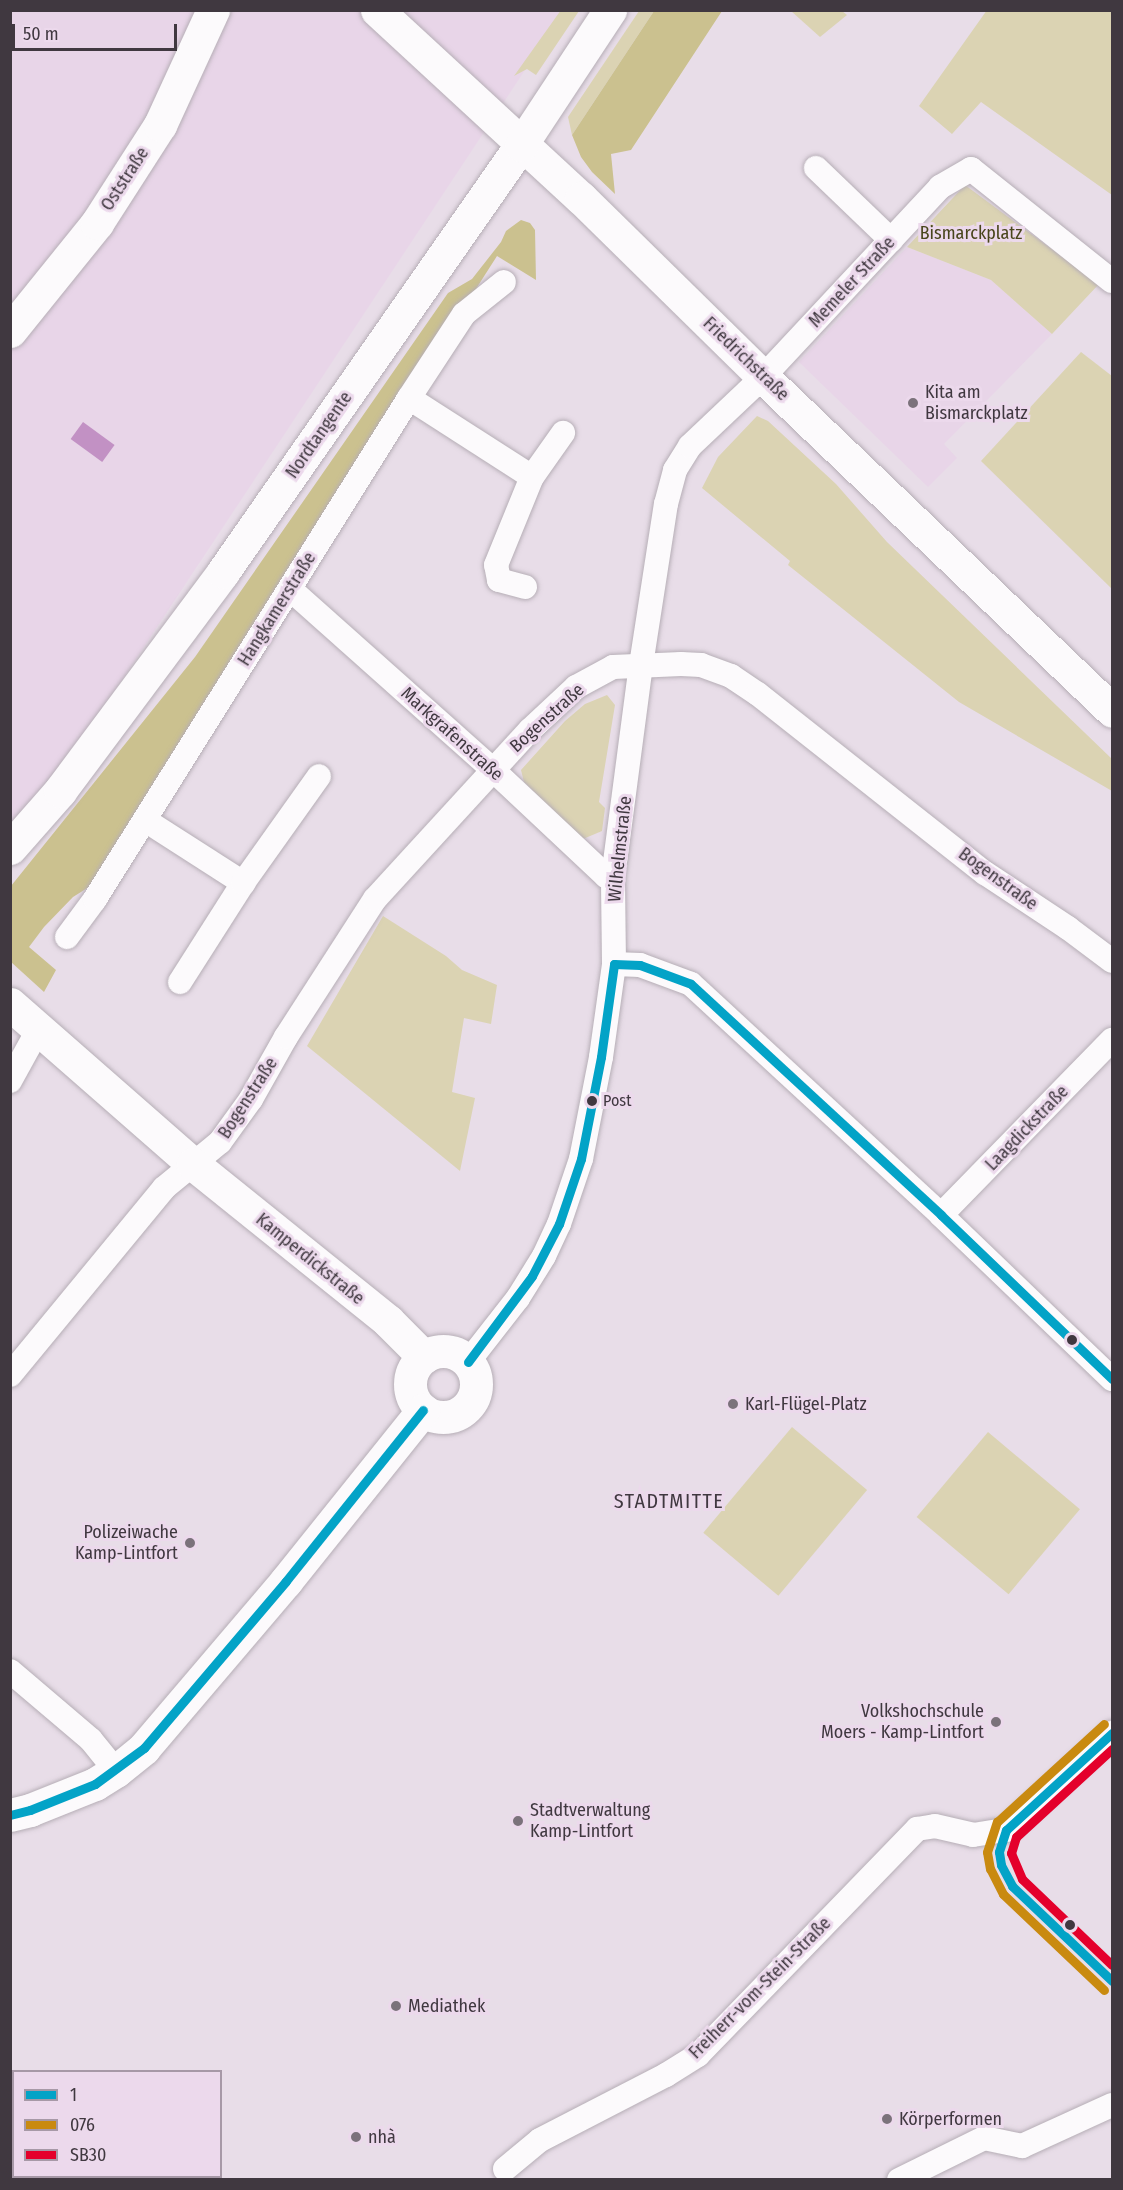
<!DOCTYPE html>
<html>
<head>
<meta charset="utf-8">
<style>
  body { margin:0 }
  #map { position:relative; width:1123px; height:2190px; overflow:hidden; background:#e8dde8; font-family:"Fira Sans Condensed",sans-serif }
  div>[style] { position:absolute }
  .built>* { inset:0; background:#e8d5e8 }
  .green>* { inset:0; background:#dbd3b3; transform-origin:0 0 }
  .forest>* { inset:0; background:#cbc18f }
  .water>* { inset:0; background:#c291c4; transform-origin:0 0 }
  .roads { filter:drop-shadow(0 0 2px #b6aeb6) drop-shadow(0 0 2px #b6aeb6) }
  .street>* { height:24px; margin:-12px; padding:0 12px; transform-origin:12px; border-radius:12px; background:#fcfafc }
  .secondary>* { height:33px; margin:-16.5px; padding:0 16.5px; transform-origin:16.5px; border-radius:16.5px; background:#fcfafc }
  .secondary>.ring { margin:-16.5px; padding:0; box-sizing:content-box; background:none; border:33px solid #fcfafc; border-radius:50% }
  .primary>* { height:33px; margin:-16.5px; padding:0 16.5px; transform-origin:16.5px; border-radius:16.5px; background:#fcfafc }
  .bus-1>* { height:9px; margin:-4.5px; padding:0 4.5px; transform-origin:4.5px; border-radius:4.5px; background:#03a3c7 }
  .bus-2>* { height:9px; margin:-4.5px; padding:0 4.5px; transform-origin:4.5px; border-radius:4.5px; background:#c98a10 }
  .bus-3>* { height:9px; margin:-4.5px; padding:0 4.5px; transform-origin:4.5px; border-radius:4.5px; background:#e4002b }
  .dots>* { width:16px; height:16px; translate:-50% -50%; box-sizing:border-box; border:3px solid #ecd9ec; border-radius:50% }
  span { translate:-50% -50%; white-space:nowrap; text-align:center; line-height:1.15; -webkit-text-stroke:6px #ecd9ec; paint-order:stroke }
  .bus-label { font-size:16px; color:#403840 }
  .left { translate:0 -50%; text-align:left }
  .street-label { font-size:18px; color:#403840 }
  .park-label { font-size:18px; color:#48451b }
  .poi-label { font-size:18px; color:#403840 }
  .right { translate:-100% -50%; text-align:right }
  .neighbourhood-label { font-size:20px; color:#403840; letter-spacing:1.5px }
  .frame { position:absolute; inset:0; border:12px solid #403840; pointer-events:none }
  .legend { position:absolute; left:12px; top:2070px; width:210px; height:108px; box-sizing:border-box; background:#ecd9ec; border:2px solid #a799a7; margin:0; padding:8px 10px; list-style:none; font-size:18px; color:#403840 }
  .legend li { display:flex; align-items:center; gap:12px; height:30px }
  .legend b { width:30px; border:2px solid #a799a7 }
  .scale { position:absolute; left:12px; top:24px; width:165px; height:27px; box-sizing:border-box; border:3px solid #403840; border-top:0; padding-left:8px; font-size:18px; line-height:21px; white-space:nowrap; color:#403840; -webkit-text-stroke:4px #ecd9ec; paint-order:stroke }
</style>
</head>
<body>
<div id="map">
  <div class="built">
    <i style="clip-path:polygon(11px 11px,564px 11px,54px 783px,11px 831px)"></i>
    <i style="clip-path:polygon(907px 247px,991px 280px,1052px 334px,944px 444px,957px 458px,928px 487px,799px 362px)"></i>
  </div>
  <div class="green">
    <i style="clip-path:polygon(561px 10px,579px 11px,536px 75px,527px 69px,514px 76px)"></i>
    <i style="clip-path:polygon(987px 10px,1112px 11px,1112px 195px,981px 102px,952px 134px,919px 106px)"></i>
    <i style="clip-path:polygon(639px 11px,654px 11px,572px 135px,568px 117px)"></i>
    <i style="clip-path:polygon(791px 11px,842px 11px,847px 15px,820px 37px)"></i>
    <i style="clip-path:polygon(965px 185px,1099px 284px,1052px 334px,991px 280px,907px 247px)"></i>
    <i style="clip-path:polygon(1081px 352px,1112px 376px,1112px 589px,981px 461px)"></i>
    <i style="clip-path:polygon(757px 416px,768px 421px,836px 484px,887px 542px,1112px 759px,1112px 791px,959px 702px,788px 565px,790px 561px,702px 488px,718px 457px)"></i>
    <i style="clip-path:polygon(607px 695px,615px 705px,599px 802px,605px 808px,602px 831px,583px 839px,524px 782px,521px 770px,565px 721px,585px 704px)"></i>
    <i style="clip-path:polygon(383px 916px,446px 956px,462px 970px,497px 985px,491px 1024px,464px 1018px,452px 1092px,475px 1098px,460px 1171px,307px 1046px)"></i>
    <i style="left:792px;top:1427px;width:98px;height:138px;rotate:40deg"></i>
    <i style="left:988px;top:1432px;width:120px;height:111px;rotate:40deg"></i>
  </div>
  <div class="forest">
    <i style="clip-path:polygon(654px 11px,722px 11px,631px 150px,611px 154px,615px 194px,592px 172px,581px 157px,572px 135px)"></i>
    <i style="clip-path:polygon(521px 220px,530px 223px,535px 230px,536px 280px,497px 256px,97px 882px,73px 897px,44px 927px,29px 947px,56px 970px,44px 992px,11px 962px,11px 886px,195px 657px,448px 293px,472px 279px,501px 242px,506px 231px)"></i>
  </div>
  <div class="water">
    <i style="left:83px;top:422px;width:39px;height:21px;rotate:36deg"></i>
  </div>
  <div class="roads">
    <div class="street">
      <i style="left:816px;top:168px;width:104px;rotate:43.8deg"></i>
      <i style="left:409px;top:398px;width:146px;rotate:32.7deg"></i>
      <i style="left:525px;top:587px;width:27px;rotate:-165deg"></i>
      <i style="left:499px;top:580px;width:15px;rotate:-101deg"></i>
      <i style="left:496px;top:565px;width:95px;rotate:-67.8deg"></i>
      <i style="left:532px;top:477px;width:54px;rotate:-54.8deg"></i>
      <i style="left:290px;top:589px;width:271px;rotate:41.7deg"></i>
      <i style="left:492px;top:769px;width:156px;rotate:43.2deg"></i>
      <i style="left:606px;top:876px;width:7px;rotate:8deg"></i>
      <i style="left:145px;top:820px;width:117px;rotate:32.7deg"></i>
      <i style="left:67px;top:937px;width:47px;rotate:-53.6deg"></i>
      <i style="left:95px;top:899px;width:591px;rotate:-57.92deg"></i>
      <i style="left:409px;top:398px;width:100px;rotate:-56.8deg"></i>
      <i style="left:464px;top:314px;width:51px;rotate:-38.7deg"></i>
      <i style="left:614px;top:964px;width:26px;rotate:2deg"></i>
      <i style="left:640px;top:965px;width:54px;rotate:20.4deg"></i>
      <i style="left:691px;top:984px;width:340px;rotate:42.7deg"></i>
      <i style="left:941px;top:1215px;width:237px;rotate:43.8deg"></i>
      <i style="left:180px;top:982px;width:117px;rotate:-57.5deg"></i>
      <i style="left:243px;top:883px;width:131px;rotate:-54.6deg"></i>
      <i style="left:10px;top:1081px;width:58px;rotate:-61.2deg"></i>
      <i style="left:941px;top:1215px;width:245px;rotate:-45.7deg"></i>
      <i style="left:468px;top:1362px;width:81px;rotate:-52deg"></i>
      <i style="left:518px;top:1298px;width:49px;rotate:-58.2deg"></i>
      <i style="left:544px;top:1256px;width:35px;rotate:-65deg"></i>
      <i style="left:559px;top:1224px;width:69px;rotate:-71.3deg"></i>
      <i style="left:581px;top:1159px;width:104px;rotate:-78.9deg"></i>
      <i style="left:601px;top:1057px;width:94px;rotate:-82deg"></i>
      <i style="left:614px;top:964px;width:87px;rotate:-90.7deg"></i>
      <i style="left:613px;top:877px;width:214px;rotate:-82.5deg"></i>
      <i style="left:641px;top:665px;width:163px;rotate:-81.2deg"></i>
      <i style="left:666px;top:504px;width:35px;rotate:-75deg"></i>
      <i style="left:675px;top:470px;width:28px;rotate:-58deg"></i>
      <i style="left:690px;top:446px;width:100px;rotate:-43.4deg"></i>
      <i style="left:763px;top:377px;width:260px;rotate:-47deg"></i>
      <i style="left:940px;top:187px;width:36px;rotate:-30deg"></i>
      <i style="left:971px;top:169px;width:180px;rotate:38.5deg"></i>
      <i style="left:10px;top:1375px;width:242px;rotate:-50.5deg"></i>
      <i style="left:164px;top:1188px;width:72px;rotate:-39.4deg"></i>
      <i style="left:220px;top:1142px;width:53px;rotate:-54.2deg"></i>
      <i style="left:251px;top:1099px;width:71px;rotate:-60.6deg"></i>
      <i style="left:286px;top:1037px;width:164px;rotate:-57.2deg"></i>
      <i style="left:375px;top:899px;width:229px;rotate:-47.5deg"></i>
      <i style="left:530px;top:730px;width:63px;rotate:-43.1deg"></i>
      <i style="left:576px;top:687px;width:42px;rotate:-28.4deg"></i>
      <i style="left:613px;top:667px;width:68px;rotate:-2.5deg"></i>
      <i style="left:681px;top:664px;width:20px;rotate:3deg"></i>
      <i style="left:701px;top:665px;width:32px;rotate:20deg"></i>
      <i style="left:731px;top:676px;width:32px;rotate:34deg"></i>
      <i style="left:758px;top:694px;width:289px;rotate:38.3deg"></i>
      <i style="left:985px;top:873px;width:100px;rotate:33.5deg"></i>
      <i style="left:1068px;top:928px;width:55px;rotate:36.9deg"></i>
      <i style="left:10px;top:1671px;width:106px;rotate:40.4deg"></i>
      <i style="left:91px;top:1740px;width:40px;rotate:51deg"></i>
      <i style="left:505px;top:2169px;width:45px;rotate:-39.6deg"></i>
      <i style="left:540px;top:2140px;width:142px;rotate:-27.3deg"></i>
      <i style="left:666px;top:2075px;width:38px;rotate:-32deg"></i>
      <i style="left:698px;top:2055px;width:315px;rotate:-45.9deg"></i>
      <i style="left:917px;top:1829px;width:18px;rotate:-9deg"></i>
      <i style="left:935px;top:1826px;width:39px;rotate:13deg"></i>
      <i style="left:973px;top:1835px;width:33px;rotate:-9deg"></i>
      <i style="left:1006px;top:1830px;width:144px;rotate:-42.5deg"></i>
      <i style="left:899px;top:2180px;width:95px;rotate:-26.3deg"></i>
      <i style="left:984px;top:2138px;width:39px;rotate:12deg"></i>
      <i style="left:1022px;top:2146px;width:99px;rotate:-24.5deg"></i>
    </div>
    <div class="secondary">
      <i style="left:377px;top:10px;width:277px;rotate:42.7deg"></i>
      <i style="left:581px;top:198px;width:255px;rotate:44.5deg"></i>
      <i style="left:763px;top:377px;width:483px;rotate:43.7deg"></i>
      <i style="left:10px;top:331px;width:139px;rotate:-51.1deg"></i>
      <i style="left:97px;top:223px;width:117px;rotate:-57.3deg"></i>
      <i style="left:160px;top:125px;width:127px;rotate:-65.3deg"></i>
      <i style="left:10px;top:1004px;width:243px;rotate:41.2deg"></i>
      <i style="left:193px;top:1164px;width:250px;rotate:38.8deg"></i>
      <i style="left:388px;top:1321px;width:51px;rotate:45deg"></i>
      <i class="ring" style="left:410px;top:1351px;width:33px;height:33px"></i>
      <i style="left:10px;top:1815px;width:21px;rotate:-14deg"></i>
      <i style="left:30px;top:1810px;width:70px;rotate:-21.8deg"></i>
      <i style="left:95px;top:1784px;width:25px;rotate:-32deg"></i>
      <i style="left:116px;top:1771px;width:36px;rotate:-39deg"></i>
      <i style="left:144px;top:1748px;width:219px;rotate:-49.6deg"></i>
      <i style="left:286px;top:1581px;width:219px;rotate:-51.3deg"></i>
    </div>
    <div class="primary">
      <i style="left:10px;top:848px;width:76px;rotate:-48.7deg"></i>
      <i style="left:60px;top:791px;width:273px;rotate:-53.3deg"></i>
      <i style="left:223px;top:572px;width:521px;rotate:-55.09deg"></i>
      <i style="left:521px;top:145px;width:162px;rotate:-56.6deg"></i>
    </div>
  </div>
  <div class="bus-1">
    <i style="left:614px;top:964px;width:26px;rotate:2deg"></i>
    <i style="left:640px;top:965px;width:54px;rotate:20.4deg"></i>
    <i style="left:691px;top:984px;width:340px;rotate:42.7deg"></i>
    <i style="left:941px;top:1215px;width:237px;rotate:43.8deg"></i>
    <i style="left:468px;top:1362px;width:107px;rotate:-53.3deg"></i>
    <i style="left:532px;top:1276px;width:59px;rotate:-62.6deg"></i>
    <i style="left:559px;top:1224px;width:69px;rotate:-71.3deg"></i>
    <i style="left:581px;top:1159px;width:104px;rotate:-78.9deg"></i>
    <i style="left:601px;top:1057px;width:94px;rotate:-82deg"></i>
    <i style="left:1112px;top:1733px;width:144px;rotate:137.5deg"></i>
    <i style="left:1006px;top:1830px;width:23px;rotate:108deg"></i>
    <i style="left:999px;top:1852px;width:13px;rotate:81deg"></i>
    <i style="left:1001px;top:1865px;width:24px;rotate:62deg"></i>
    <i style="left:1012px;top:1886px;width:138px;rotate:43.5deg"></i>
    <i style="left:10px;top:1815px;width:21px;rotate:-14deg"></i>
    <i style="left:30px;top:1810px;width:70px;rotate:-21.8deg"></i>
    <i style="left:95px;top:1784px;width:61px;rotate:-36.3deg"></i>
    <i style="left:144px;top:1748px;width:219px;rotate:-49.6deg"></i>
    <i style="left:286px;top:1581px;width:219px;rotate:-51.3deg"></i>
  </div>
  <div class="bus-2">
    <i style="left:1104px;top:1990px;width:139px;rotate:-136.5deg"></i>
    <i style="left:1003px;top:1894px;width:28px;rotate:-117deg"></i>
    <i style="left:990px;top:1869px;width:17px;rotate:-100deg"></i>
    <i style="left:987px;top:1852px;width:32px;rotate:-72deg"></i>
    <i style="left:997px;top:1822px;width:145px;rotate:-42.5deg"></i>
  </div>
  <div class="bus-3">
    <i style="left:1112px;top:1749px;width:130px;rotate:137.5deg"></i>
    <i style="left:1016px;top:1837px;width:17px;rotate:107deg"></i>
    <i style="left:1011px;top:1853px;width:28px;rotate:67deg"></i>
    <i style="left:1022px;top:1879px;width:124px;rotate:43.7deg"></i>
  </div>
  <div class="dots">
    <i style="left:913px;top:403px;background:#7b727b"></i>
    <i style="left:592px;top:1101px;background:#403840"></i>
    <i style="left:1072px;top:1340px;background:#403840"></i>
    <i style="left:733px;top:1404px;background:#7b727b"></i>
    <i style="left:190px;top:1543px;background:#7b727b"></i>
    <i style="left:996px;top:1722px;background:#7b727b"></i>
    <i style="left:518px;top:1821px;background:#7b727b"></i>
    <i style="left:1070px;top:1925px;background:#403840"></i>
    <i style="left:396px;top:2006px;background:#7b727b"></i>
    <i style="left:887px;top:2119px;background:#7b727b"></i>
    <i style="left:356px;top:2137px;background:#7b727b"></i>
  </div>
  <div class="bus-label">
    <span class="left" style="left:603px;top:1101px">Post</span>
  </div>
  <div class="street-label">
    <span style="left:125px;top:179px;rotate:-57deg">Oststraße</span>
    <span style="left:852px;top:282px;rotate:-47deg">Memeler Straße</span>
    <span style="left:746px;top:359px;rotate:44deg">Friedrichstraße</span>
    <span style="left:319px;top:435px;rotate:-55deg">Nordtangente</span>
    <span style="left:277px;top:609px;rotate:-58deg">Hangkamerstraße</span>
    <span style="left:547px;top:718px;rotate:-42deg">Bogenstraße</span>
    <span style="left:452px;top:734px;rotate:42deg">Markgrafenstraße</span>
    <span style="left:620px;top:849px;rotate:-84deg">Wilhelmstraße</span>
    <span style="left:998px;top:879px;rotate:36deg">Bogenstraße</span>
    <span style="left:248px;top:1098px;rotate:-57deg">Bogenstraße</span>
    <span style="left:1027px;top:1128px;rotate:-46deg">Laagdickstraße</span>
    <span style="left:310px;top:1259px;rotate:39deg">Kamperdickstraße</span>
    <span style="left:760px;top:1988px;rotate:-45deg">Freiherr-vom-Stein-Straße</span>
  </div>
  <div class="park-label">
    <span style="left:971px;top:233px">Bismarckplatz</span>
  </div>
  <div class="poi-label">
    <span class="left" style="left:925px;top:403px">Kita am<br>Bismarckplatz</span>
    <span class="left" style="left:745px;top:1404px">Karl-Flügel-Platz</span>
    <span class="right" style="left:178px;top:1543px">Polizeiwache<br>Kamp-Lintfort</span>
    <span class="right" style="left:984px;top:1722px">Volkshochschule<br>Moers - Kamp-Lintfort</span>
    <span class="left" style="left:530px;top:1821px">Stadtverwaltung<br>Kamp-Lintfort</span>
    <span class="left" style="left:408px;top:2006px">Mediathek</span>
    <span class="left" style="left:899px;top:2119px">Körperformen</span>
    <span class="left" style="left:368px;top:2137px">nhà</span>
  </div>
  <div class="neighbourhood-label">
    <span style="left:669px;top:1501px">STADTMITTE</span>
  </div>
  <div class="frame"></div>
  <ul class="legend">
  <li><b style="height:8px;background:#03a3c7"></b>1</li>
  <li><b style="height:8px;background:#c98a10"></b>076</li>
  <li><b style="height:8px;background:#e4002b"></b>SB30</li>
  </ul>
  <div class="scale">50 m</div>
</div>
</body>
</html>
